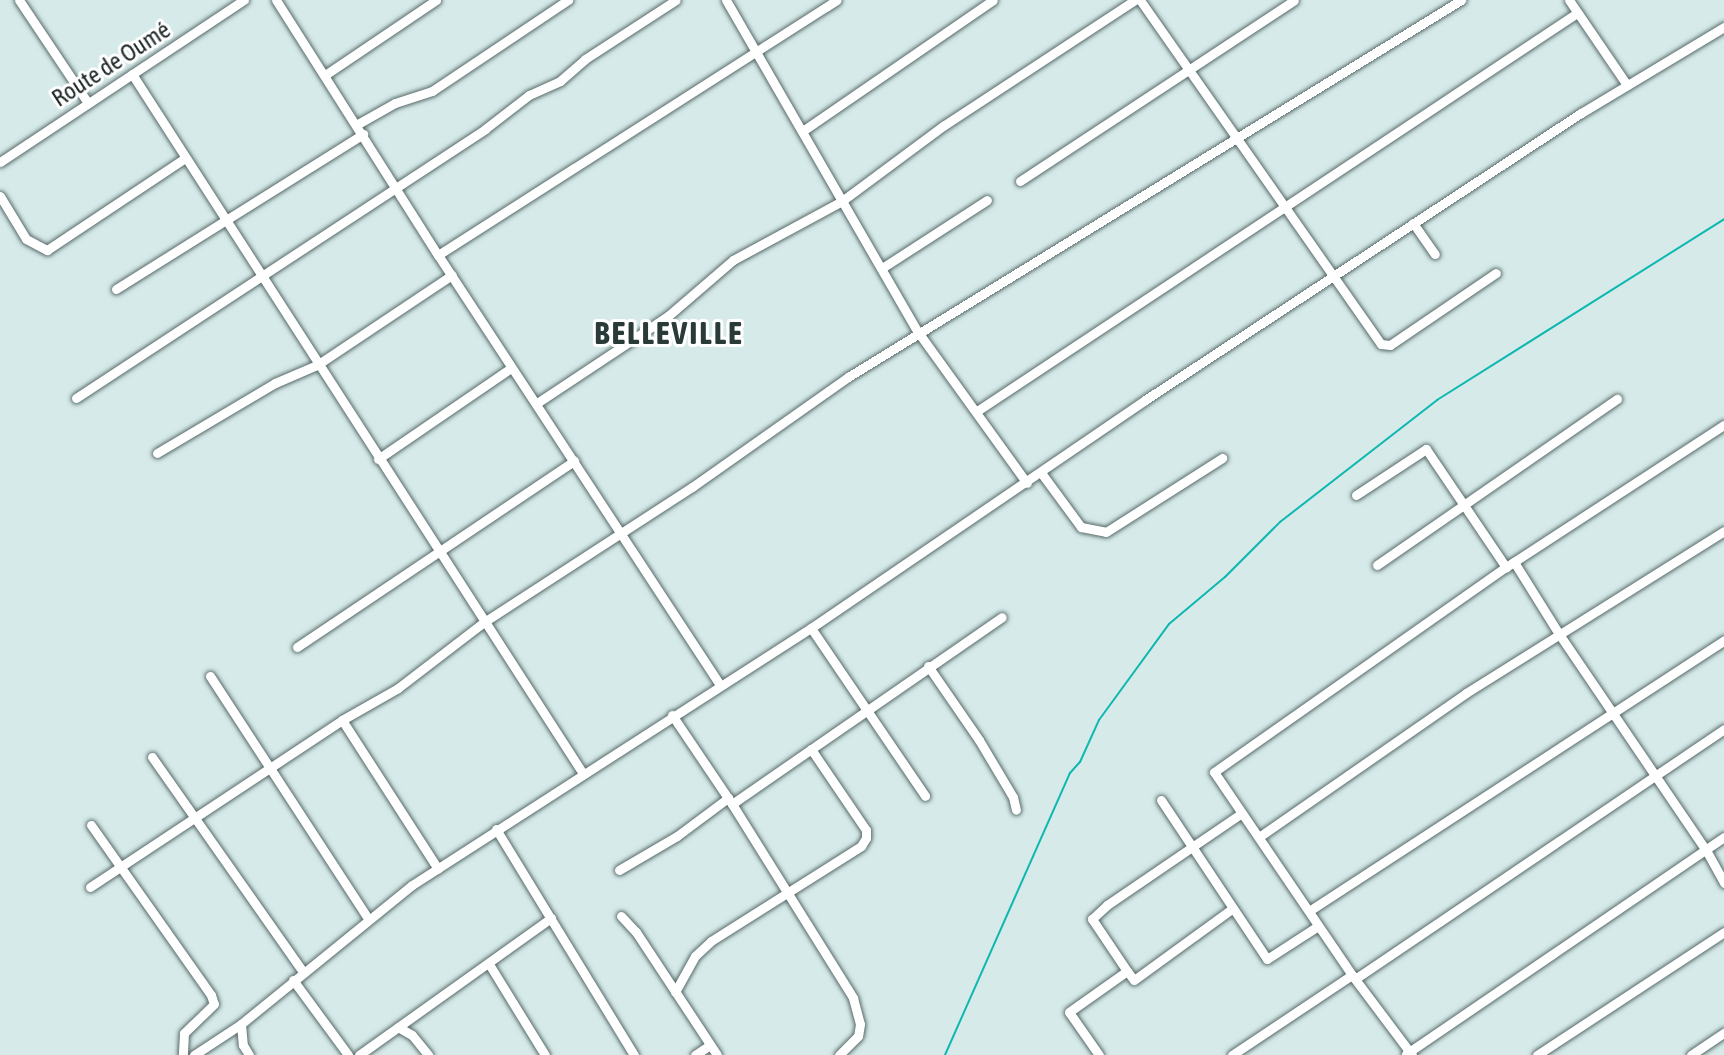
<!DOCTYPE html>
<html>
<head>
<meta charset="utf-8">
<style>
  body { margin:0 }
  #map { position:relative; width:1724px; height:1055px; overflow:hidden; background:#d5eae9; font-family:"Asap Condensed",sans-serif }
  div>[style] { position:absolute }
  .stream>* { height:2px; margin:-1px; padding:0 1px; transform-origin:1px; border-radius:1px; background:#0eb8b1 }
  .roads { filter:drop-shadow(0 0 2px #586a69) drop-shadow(0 0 2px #586a69) }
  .minor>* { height:9px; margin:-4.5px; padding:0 4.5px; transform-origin:4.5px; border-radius:4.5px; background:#fff }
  span { translate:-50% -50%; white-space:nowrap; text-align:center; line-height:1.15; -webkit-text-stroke:6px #fff; paint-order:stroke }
  .street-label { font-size:24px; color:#202828 }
  .district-label { font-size:32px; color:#293a39; font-weight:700; letter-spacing:2px }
</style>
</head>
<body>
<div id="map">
  <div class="stream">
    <i style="left:945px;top:1055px;width:308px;rotate:-66.1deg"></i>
    <i style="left:1070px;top:773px;width:15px;rotate:-48deg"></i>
    <i style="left:1080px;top:762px;width:46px;rotate:-65.7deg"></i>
    <i style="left:1099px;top:720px;width:119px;rotate:-53.9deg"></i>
    <i style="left:1169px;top:624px;width:73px;rotate:-40deg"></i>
    <i style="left:1225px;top:577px;width:78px;rotate:-45deg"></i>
    <i style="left:1280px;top:522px;width:199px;rotate:-37.8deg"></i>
    <i style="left:1437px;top:400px;width:339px;rotate:-32.2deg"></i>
  </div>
  <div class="roads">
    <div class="minor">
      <i style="left:19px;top:0;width:124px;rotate:56.2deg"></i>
      <i style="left:276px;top:0;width:302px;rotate:57.6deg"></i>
      <i style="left:438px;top:255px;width:514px;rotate:56.74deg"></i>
      <i style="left:726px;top:0;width:384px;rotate:60deg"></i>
      <i style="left:918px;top:332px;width:186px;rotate:54.2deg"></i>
      <i style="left:1140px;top:0;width:420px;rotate:55deg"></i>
      <i style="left:1381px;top:344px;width:9px;rotate:6deg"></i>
      <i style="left:1390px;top:345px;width:128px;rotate:-34.2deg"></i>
      <i style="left:1569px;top:0;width:103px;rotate:55.7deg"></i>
      <i style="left:132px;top:74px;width:830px;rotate:57.19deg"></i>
      <i style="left:325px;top:75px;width:134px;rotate:-34deg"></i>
      <i style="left:356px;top:125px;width:45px;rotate:-29.4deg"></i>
      <i style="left:395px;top:103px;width:39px;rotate:-18deg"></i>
      <i style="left:432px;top:91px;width:164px;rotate:-33.8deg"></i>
      <i style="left:804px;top:130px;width:229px;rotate:-34.5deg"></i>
      <i style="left:0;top:162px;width:293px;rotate:-33.6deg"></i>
      <i style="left:1020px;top:181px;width:328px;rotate:-33.4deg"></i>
      <i style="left:0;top:196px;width:50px;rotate:58.8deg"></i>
      <i style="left:26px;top:239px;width:24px;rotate:28deg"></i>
      <i style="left:47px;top:250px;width:166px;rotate:-33.7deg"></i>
      <i style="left:1413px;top:223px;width:38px;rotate:55deg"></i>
      <i style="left:438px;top:255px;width:473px;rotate:-32.6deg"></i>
      <i style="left:882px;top:268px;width:125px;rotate:-32.9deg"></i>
      <i style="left:116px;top:289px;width:292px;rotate:-32.1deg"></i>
      <i style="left:76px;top:398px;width:490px;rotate:-33.3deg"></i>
      <i style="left:485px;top:129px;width:56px;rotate:-37.7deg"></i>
      <i style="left:529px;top:95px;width:34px;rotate:-24deg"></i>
      <i style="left:560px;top:81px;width:33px;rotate:-41deg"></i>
      <i style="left:585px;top:59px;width:108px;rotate:-33deg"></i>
      <i style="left:537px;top:403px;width:157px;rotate:-33.6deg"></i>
      <i style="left:668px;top:316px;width:86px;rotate:-40.7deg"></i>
      <i style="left:733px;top:260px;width:124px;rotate:-28.4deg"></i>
      <i style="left:842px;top:201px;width:126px;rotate:-36.6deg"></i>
      <i style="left:943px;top:126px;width:230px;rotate:-33.3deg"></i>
      <i style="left:977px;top:411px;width:720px;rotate:-33.56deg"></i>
      <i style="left:157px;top:453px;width:137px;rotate:-30.7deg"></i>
      <i style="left:275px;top:383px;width:46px;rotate:-23.2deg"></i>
      <i style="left:317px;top:365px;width:162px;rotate:-33.7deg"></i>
      <i style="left:378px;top:459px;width:161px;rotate:-34.4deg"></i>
      <i style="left:1042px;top:474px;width:66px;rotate:53.7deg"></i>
      <i style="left:1081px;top:527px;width:25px;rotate:11deg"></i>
      <i style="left:1106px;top:532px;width:138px;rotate:-32.5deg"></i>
      <i style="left:1356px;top:495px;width:84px;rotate:-33.3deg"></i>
      <i style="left:1426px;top:449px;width:143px;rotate:55.9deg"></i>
      <i style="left:1514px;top:562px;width:85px;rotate:58deg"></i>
      <i style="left:1559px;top:634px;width:261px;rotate:55.8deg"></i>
      <i style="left:1706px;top:850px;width:38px;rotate:61deg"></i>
      <i style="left:1377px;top:565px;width:292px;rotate:-34.7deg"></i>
      <i style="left:811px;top:628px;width:203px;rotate:55.8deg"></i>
      <i style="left:297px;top:647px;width:334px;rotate:-33.9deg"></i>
      <i style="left:928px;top:666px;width:90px;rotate:55.4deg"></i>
      <i style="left:979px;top:740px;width:66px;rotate:59.2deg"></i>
      <i style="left:1013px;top:797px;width:13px;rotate:77deg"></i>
      <i style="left:210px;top:676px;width:289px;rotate:56.9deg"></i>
      <i style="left:672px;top:715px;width:107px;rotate:56deg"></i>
      <i style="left:732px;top:804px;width:229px;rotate:58deg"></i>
      <i style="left:853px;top:998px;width:27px;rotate:75deg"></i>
      <i style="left:860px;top:1024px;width:12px;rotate:99deg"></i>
      <i style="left:858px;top:1036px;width:27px;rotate:135deg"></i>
      <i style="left:342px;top:720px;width:177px;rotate:57.2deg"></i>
      <i style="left:152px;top:757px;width:263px;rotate:54.9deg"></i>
      <i style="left:1161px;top:800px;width:191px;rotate:56.3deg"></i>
      <i style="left:1267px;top:959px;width:61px;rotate:-32.9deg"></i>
      <i style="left:732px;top:804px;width:328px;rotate:-34.7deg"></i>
      <i style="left:91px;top:825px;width:208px;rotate:54.8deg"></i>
      <i style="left:211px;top:995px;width:9px;rotate:72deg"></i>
      <i style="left:214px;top:1004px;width:42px;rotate:136deg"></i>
      <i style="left:184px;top:1033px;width:22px;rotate:93deg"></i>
      <i style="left:496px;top:829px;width:265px;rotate:58.6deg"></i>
      <i style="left:1259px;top:837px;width:252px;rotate:-34.8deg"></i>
      <i style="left:1466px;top:693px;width:305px;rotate:-32.1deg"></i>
      <i style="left:619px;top:870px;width:67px;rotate:-30.4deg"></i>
      <i style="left:677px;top:836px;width:64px;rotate:-36.7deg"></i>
      <i style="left:90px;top:887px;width:302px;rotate:-33.5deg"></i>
      <i style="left:342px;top:720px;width:64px;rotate:-29.7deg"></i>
      <i style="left:398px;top:688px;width:108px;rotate:-37.5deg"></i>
      <i style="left:484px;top:622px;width:248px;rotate:-33deg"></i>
      <i style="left:692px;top:487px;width:191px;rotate:-35.2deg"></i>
      <i style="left:848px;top:377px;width:720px;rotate:-31.59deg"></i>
      <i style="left:1309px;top:911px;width:496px;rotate:-33.1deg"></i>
      <i style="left:621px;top:916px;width:22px;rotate:47deg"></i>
      <i style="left:636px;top:932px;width:147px;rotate:56.6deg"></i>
      <i style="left:489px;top:964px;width:107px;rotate:58.4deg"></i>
      <i style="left:1127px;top:971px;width:63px;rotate:-123.9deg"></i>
      <i style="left:1092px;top:919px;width:21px;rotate:-43deg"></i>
      <i style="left:1107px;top:905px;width:163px;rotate:-34.3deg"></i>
      <i style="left:1355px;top:979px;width:446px;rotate:-34.1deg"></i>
      <i style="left:293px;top:980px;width:93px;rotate:53.7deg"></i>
      <i style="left:675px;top:992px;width:41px;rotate:-60.9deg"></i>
      <i style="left:695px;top:956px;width:22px;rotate:-43deg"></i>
      <i style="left:711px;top:941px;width:178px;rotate:-32.3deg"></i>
      <i style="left:861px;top:846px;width:9px;rotate:-58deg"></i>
      <i style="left:866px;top:838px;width:8px;rotate:-90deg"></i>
      <i style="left:866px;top:830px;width:98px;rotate:-124.2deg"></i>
      <i style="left:241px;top:1024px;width:21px;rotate:85deg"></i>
      <i style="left:243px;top:1045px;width:12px;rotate:59deg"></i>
      <i style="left:398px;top:1027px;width:16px;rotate:30deg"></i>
      <i style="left:412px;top:1035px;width:26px;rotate:51deg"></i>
      <i style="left:1406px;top:1054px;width:385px;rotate:-34.3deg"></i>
      <i style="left:194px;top:1055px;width:56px;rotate:-33.4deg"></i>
      <i style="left:241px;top:1024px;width:220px;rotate:-39.1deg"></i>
      <i style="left:412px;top:885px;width:475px;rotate:-32.8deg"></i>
      <i style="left:811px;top:628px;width:404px;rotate:-34.3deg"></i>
      <i style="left:1145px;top:400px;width:522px;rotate:-33.36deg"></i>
      <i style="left:1581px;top:113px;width:167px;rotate:-31deg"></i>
      <i style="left:359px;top:1055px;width:236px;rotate:-35.5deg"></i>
      <i style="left:695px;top:1055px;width:18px;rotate:-34deg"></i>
      <i style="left:1099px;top:1055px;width:52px;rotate:-124.9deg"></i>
      <i style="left:1069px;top:1012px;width:71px;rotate:-35.3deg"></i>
      <i style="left:1127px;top:971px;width:11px;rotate:52deg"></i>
      <i style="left:1134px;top:980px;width:122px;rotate:-36deg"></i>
      <i style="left:1232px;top:1055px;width:144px;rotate:-33.7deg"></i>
      <i style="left:1412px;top:1055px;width:100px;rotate:-126.9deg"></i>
      <i style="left:1352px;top:975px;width:245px;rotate:-124.2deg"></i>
      <i style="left:1214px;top:772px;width:357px;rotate:-35.1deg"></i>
      <i style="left:1506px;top:567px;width:260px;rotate:-33.1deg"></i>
      <i style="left:1537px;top:1055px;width:224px;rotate:-33.3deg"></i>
      <i style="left:1691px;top:1055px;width:40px;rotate:-34deg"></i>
    </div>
  </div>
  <div class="street-label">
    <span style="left:111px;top:64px;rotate:-33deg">Route de Oumé</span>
  </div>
  <div class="district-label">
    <span style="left:669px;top:333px">BELLEVILLE</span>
  </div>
</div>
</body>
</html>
